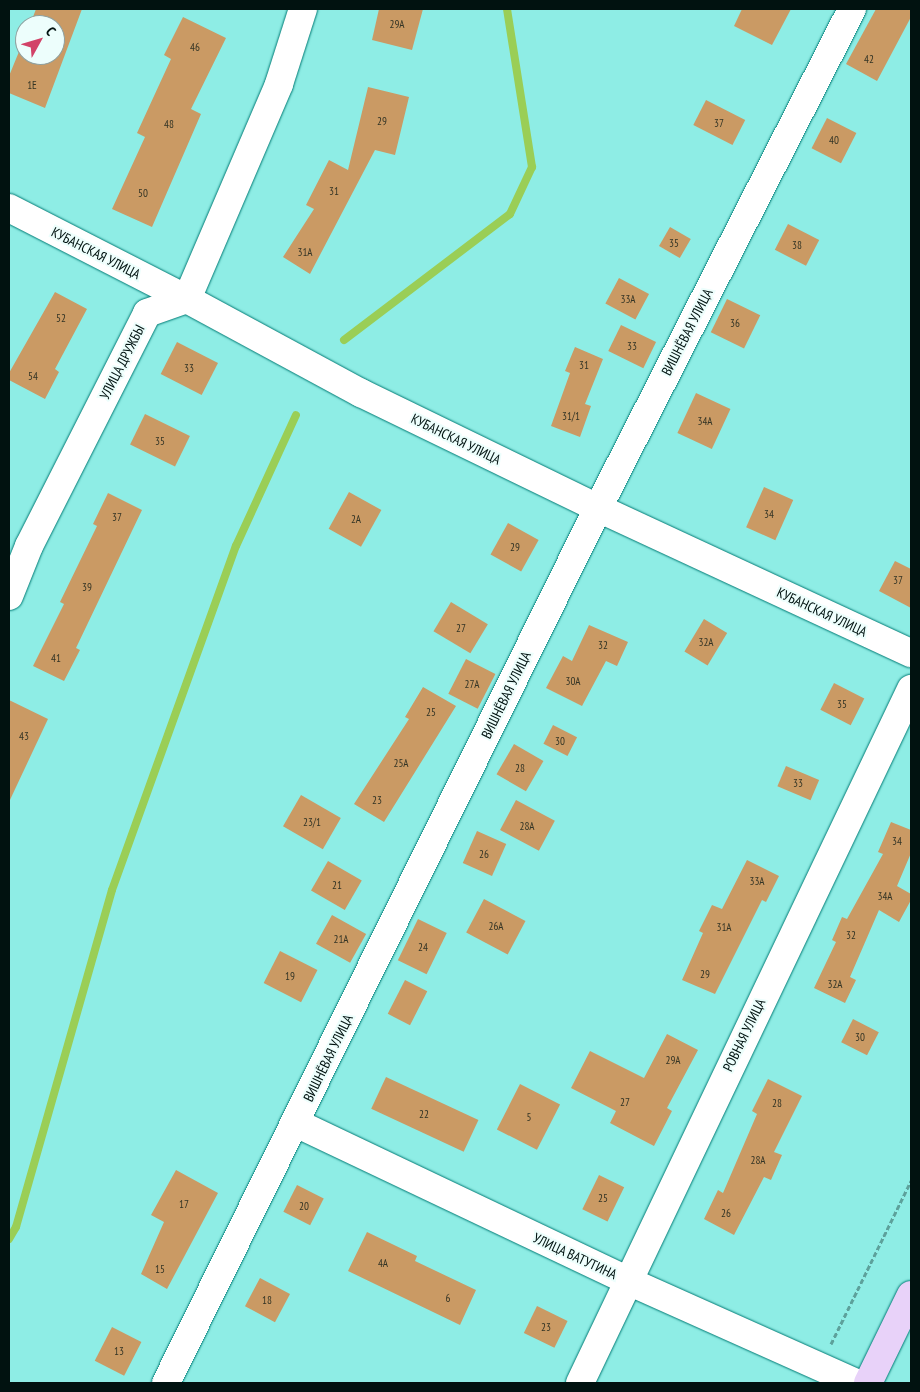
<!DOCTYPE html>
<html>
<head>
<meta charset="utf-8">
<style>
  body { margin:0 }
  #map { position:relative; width:920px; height:1392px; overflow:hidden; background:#8eede5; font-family:"PT Sans Narrow",sans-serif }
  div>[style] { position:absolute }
  .stream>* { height:8px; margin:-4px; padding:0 4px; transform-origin:4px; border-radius:4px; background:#9ace56 }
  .building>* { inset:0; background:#ca9a64; transform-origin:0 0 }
  .path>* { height:3px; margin-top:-1.5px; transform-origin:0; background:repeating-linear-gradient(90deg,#5da19b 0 5px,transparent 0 7.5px) }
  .roads { filter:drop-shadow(0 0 1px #007b75) drop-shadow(0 0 1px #007b75) }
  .minor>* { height:28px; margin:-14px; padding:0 14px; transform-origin:14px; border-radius:14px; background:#fff }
  .major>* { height:28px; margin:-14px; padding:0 14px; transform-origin:14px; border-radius:14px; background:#e8d2f9 }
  span { translate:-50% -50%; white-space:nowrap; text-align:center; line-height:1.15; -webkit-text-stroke:4px #edfefc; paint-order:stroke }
  .number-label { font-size:11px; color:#333425 }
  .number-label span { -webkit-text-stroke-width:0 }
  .street-label { font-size:14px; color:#011210 }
  .frame { position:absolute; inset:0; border:10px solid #011210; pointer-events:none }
  .north { position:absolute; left:15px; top:15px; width:50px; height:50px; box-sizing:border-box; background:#edfefc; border:1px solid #8fa09e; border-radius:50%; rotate:51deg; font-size:14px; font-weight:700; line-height:20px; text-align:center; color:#011210 }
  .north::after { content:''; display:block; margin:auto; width:18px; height:22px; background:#d24368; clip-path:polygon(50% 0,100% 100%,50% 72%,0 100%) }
</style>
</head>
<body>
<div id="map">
  <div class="stream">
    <i style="left:344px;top:340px;width:208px;rotate:-37.2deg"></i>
    <i style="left:510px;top:214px;width:52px;rotate:-64.9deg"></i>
    <i style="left:532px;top:167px;width:160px;rotate:-99deg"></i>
    <i style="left:9px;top:1239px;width:14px;rotate:-60deg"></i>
    <i style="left:16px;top:1227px;width:350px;rotate:-74.1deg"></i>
    <i style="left:112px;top:890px;width:366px;rotate:-70.2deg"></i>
    <i style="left:236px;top:546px;width:144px;rotate:-65.4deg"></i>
  </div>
  <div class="building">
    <i style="clip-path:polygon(36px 9px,82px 9px,45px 108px,9px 93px,9px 76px,25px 37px,25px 55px,55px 55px,55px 25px,30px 25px)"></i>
    <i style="clip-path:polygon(379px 9px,423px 9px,412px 50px,372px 40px)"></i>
    <i style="clip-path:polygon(742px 9px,791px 9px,772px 45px,734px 26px)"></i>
    <i style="clip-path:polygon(876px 9px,911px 9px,911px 17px,877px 81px,846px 64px)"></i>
    <i style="clip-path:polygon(183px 17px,226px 38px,191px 109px,201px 114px,152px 227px,112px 209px,145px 137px,137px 133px,171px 59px,164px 55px)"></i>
    <i style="clip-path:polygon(368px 87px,409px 97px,395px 155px,375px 150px,310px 274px,283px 257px,314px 209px,306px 205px,329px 160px,348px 170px)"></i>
    <i style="left:706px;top:100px;width:44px;height:28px;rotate:27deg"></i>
    <i style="left:827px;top:118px;width:33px;height:34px;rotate:27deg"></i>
    <i style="left:788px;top:224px;width:35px;height:29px;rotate:27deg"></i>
    <i style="left:670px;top:227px;width:24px;height:22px;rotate:30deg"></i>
    <i style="left:619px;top:278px;width:34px;height:29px;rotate:28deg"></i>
    <i style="clip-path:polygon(55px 292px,87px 309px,55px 369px,59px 372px,45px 399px,9px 380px,9px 373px)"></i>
    <i style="left:727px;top:299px;width:37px;height:37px;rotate:26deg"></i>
    <i style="left:621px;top:325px;width:39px;height:29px;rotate:26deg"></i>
    <i style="left:177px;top:342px;width:46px;height:36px;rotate:27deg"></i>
    <i style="clip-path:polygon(575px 347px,603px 359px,585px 404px,591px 406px,580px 437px,551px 426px,570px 373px,565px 371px)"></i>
    <i style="left:696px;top:393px;width:38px;height:44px;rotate:25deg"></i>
    <i style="left:145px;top:414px;width:50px;height:34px;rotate:26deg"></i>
    <i style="left:764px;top:487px;width:32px;height:44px;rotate:24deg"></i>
    <i style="left:349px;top:492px;width:37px;height:42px;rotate:29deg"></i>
    <i style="clip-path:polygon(108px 493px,142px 510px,76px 648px,80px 650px,64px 681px,33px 666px,64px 604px,60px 602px,97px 526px,93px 524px)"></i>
    <i style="left:508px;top:523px;width:35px;height:36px;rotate:29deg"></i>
    <i style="clip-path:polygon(895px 561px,911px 569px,911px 608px,879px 591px)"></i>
    <i style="left:451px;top:602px;width:43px;height:34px;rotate:31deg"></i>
    <i style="left:704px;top:619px;width:27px;height:38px;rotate:31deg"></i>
    <i style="clip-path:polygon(589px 625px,628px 642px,617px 666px,606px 661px,582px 706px,546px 688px,563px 656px,572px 661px)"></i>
    <i style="left:466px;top:659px;width:33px;height:39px;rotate:27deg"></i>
    <i style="left:834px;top:683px;width:34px;height:30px;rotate:27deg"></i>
    <i style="clip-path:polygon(423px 687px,456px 706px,384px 822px,354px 804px,409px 719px,405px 717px)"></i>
    <i style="clip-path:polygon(9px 700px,48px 719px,9px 802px)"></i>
    <i style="left:553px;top:725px;width:27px;height:21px;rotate:27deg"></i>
    <i style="left:514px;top:744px;width:34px;height:35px;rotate:30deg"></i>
    <i style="left:786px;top:766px;width:36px;height:22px;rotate:23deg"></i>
    <i style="left:301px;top:795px;width:46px;height:36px;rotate:30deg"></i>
    <i style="left:516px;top:800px;width:44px;height:34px;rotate:28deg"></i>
    <i style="clip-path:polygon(891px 822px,911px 830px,911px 853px,897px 886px,911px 894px,911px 900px,899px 922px,879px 910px,850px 977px,856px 980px,845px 1003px,814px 988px,836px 942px,832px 940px,842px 917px,847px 919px,883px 854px,878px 852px)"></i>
    <i style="left:477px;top:831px;width:32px;height:35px;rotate:24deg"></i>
    <i style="clip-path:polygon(747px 860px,779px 876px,766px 902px,762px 900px,715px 994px,682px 980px,703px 933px,699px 931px,712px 905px,722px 909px)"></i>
    <i style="left:328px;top:861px;width:39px;height:34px;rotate:30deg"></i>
    <i style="left:484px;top:899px;width:47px;height:38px;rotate:28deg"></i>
    <i style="left:332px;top:915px;width:39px;height:33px;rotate:29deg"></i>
    <i style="left:418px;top:919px;width:32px;height:46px;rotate:26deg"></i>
    <i style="left:280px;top:951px;width:42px;height:36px;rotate:27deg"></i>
    <i style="left:405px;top:980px;width:25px;height:38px;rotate:27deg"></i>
    <i style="left:853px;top:1019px;width:29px;height:26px;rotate:27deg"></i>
    <i style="clip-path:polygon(667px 1034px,698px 1050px,667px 1108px,672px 1111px,654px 1146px,610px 1123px,616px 1111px,571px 1088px,590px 1051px,644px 1078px)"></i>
    <i style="left:386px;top:1077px;width:102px;height:35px;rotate:25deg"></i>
    <i style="clip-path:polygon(768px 1079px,802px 1096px,774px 1152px,782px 1155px,771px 1180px,764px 1177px,734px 1235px,704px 1219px,718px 1190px,723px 1193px,757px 1114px,752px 1111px)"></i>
    <i style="left:520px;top:1084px;width:45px;height:51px;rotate:27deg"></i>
    <i style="clip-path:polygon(176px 1170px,218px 1193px,167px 1289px,141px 1274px,164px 1222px,151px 1215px)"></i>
    <i style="left:599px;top:1175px;width:28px;height:38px;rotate:26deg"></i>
    <i style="left:297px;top:1185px;width:30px;height:30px;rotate:27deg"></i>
    <i style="clip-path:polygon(367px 1232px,417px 1256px,415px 1261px,476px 1290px,460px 1325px,348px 1271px)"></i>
    <i style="left:260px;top:1278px;width:34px;height:32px;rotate:28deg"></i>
    <i style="left:537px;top:1306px;width:34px;height:30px;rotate:26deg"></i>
    <i style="left:112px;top:1327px;width:33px;height:38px;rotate:27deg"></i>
  </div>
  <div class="path">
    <i style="left:831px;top:1344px;width:182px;rotate:-63.9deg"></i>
  </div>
  <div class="roads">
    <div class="minor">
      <i style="left:9px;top:208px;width:200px;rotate:27.1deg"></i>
      <i style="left:187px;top:299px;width:198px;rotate:28.4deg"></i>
      <i style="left:361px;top:393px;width:263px;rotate:25.9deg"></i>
      <i style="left:598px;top:508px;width:345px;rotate:24.9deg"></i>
      <i style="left:9px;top:596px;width:54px;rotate:-68.2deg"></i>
      <i style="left:29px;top:546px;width:261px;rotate:-63.1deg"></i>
      <i style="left:147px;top:313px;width:42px;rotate:-19.3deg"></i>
      <i style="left:187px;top:299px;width:234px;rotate:-66.8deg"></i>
      <i style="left:279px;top:84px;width:79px;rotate:-72.3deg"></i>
      <i style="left:296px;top:1123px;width:368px;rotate:25.4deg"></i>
      <i style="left:628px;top:1281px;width:250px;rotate:24.1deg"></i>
      <i style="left:166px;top:1383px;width:976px;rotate:-63.72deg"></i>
      <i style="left:598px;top:508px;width:560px;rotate:-63.02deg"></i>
      <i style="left:580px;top:1383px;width:769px;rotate:-64.5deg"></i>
    </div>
    <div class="major">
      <i style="left:868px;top:1383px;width:98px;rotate:-64deg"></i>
    </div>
  </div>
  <div class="number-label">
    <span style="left:397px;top:24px">29А</span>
    <span style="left:195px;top:47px">46</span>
    <span style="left:869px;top:59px">42</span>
    <span style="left:32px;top:85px">1Е</span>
    <span style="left:382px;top:121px">29</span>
    <span style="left:719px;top:123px">37</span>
    <span style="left:169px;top:124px">48</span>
    <span style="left:834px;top:140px">40</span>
    <span style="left:334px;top:191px">31</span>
    <span style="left:143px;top:193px">50</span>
    <span style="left:674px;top:243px">35</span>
    <span style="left:797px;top:245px">38</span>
    <span style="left:305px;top:252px">31А</span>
    <span style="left:628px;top:299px">33А</span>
    <span style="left:61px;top:318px">52</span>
    <span style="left:735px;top:323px">36</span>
    <span style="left:632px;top:346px">33</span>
    <span style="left:584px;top:365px">31</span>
    <span style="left:189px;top:368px">33</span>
    <span style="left:33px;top:376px">54</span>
    <span style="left:571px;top:416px">31/1</span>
    <span style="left:705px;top:421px">34А</span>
    <span style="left:160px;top:441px">35</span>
    <span style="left:769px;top:514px">34</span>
    <span style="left:117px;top:517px">37</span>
    <span style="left:356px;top:519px">2А</span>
    <span style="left:515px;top:547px">29</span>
    <span style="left:898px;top:580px">37</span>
    <span style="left:87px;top:587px">39</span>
    <span style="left:461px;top:628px">27</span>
    <span style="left:706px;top:642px">32А</span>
    <span style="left:603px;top:645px">32</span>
    <span style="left:56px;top:658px">41</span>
    <span style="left:573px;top:681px">30А</span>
    <span style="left:472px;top:684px">27А</span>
    <span style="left:842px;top:704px">35</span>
    <span style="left:431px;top:712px">25</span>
    <span style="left:24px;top:736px">43</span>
    <span style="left:560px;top:741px">30</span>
    <span style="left:401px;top:763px">25А</span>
    <span style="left:520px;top:768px">28</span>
    <span style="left:798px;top:783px">33</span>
    <span style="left:377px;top:800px">23</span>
    <span style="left:312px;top:822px">23/1</span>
    <span style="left:527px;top:826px">28А</span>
    <span style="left:897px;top:841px">34</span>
    <span style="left:484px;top:854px">26</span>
    <span style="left:757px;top:881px">33А</span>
    <span style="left:337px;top:885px">21</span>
    <span style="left:885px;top:896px">34А</span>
    <span style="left:496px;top:926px">26А</span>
    <span style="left:724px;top:927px">31А</span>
    <span style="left:851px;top:935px">32</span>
    <span style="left:341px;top:939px">21А</span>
    <span style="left:423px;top:947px">24</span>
    <span style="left:705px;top:974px">29</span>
    <span style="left:290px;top:976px">19</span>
    <span style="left:835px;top:984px">32А</span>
    <span style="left:860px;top:1037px">30</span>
    <span style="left:673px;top:1060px">29А</span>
    <span style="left:625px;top:1102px">27</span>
    <span style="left:777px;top:1103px">28</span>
    <span style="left:424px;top:1114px">22</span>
    <span style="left:529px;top:1117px">5</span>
    <span style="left:758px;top:1160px">28А</span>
    <span style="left:603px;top:1198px">25</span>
    <span style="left:184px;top:1204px">17</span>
    <span style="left:304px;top:1206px">20</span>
    <span style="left:726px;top:1213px">26</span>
    <span style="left:383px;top:1263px">4А</span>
    <span style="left:160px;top:1269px">15</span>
    <span style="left:448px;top:1298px">6</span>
    <span style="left:267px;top:1300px">18</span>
    <span style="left:546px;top:1327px">23</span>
    <span style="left:119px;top:1351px">13</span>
  </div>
  <div class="street-label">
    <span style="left:96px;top:253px;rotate:27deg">КУБАНСКАЯ УЛИЦА</span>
    <span style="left:687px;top:332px;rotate:-63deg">ВИШНЁВАЯ УЛИЦА</span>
    <span style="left:122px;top:362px;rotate:-63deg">УЛИЦА ДРУЖБЫ</span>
    <span style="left:456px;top:439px;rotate:26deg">КУБАНСКАЯ УЛИЦА</span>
    <span style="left:822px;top:612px;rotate:25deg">КУБАНСКАЯ УЛИЦА</span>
    <span style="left:506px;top:695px;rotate:-64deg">ВИШНЁВАЯ УЛИЦА</span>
    <span style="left:744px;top:1035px;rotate:-64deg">РОВНАЯ УЛИЦА</span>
    <span style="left:328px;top:1058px;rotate:-64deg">ВИШНЁВАЯ УЛИЦА</span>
    <span style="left:575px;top:1256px;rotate:25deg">УЛИЦА ВАТУТИНА</span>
  </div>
  <div class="frame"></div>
  <div class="north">С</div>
</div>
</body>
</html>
